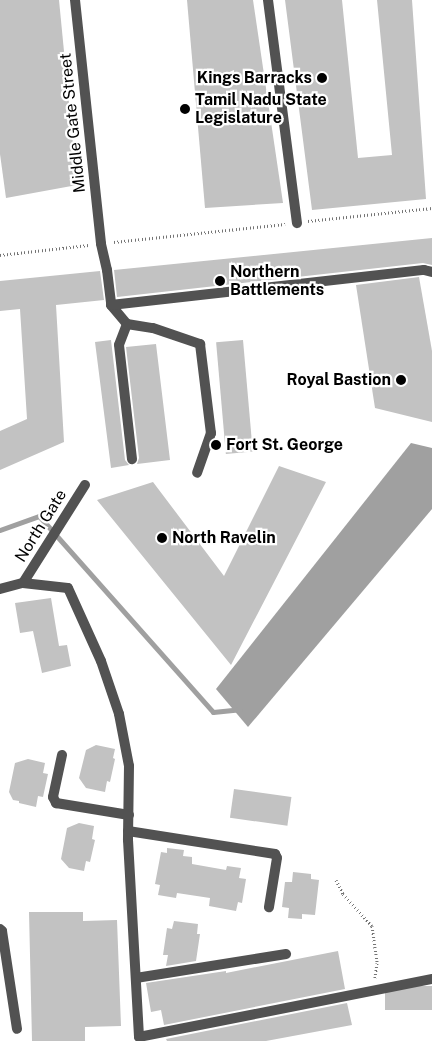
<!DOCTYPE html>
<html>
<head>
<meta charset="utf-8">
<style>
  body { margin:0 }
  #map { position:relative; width:432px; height:1041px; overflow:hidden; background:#fff; font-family:"Public Sans",sans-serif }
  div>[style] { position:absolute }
  .water>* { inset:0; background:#a0a0a0 }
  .stream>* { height:5px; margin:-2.5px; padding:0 2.5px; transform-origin:2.5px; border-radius:2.5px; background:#a0a0a0 }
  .building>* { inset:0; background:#c2c2c2; transform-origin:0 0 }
  .path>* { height:3px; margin-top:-1.5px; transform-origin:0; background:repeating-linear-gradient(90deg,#747474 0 1px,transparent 0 3.5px) }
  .service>* { height:10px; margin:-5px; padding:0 5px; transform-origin:5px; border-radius:5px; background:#525252 }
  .minor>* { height:10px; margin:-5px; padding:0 5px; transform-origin:5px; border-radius:5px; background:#525252 }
  .dots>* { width:14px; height:14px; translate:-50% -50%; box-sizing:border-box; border:2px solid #fff; border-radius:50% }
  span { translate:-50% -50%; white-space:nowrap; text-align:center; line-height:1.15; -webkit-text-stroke:4.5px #fff; paint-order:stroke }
  .poi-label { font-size:16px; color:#000; font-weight:700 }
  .right { translate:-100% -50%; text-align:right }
  .left { translate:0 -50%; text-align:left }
  .street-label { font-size:16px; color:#000 }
</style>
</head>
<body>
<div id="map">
  <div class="water">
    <i style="clip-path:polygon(411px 443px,432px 448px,432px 509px,248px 727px,216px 689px)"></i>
  </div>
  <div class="stream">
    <i style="left:0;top:530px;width:41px;rotate:-19.7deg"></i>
    <i style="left:39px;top:516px;width:262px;rotate:48.4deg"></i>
    <i style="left:213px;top:712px;width:27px;rotate:-6deg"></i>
  </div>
  <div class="building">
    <i style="clip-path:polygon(0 0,59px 0,77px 185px,6px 198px,0 154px)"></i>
    <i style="clip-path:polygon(187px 0,253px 0,283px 203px,205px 208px)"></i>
    <i style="clip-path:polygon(285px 0,342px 0,358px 158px,392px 155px,377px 0,412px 0,426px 199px,312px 210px)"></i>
    <i style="clip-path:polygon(432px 238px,432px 265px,423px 263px,117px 297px,114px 270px)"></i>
    <i style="clip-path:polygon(100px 271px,104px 300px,56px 305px,64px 442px,0 470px,0 431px,27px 419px,20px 309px,0 311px,0 281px)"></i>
    <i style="clip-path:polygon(419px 277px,432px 351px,432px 422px,375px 408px,356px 285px)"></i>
    <i style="clip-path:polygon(111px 340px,125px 460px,129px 465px,111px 468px,95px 342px)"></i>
    <i style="left:243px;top:340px;width:112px;height:27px;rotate:85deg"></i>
    <i style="clip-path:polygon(156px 344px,170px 460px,137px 464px,139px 458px,126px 347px)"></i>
    <i style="clip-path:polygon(279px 466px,326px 482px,231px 665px,97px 500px,153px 482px,224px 576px)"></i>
    <i style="clip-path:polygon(51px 598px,59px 646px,67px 645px,71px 666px,42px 673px,33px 631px,20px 633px,15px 603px)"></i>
    <i style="clip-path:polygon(96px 745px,115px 749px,113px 758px,115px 759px,110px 782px,107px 781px,105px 792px,86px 788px,79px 778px,86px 750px)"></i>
    <i style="clip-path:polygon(28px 759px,45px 763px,43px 773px,48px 774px,43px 797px,38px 796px,36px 807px,19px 803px,19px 801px,13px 800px,9px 792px,15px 763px)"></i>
    <i style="left:234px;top:789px;width:58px;height:29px;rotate:8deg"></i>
    <i style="clip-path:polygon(79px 823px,94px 826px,92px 839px,95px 840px,90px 862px,86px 861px,84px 871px,69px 868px,61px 859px,67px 828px)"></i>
    <i style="clip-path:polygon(167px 848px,184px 850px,183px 856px,192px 857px,192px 864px,226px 870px,227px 866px,241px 868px,239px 878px,246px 879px,242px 903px,238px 902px,236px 911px,209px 906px,210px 898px,177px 893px,176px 898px,158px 895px,160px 885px,155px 884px,161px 852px,167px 853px)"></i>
    <i style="clip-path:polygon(293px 872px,311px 874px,311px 879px,319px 880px,315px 915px,302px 914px,302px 919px,288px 918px,289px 908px,282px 907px,285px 882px,292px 882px)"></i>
    <i style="clip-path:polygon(29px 912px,83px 912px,83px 921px,117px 920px,121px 1026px,85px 1027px,85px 1041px,32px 1041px)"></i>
    <i style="clip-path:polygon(174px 921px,198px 924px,197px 934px,200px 934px,196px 961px,166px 966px,168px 955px,163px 955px,167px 928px,172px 929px)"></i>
    <i style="clip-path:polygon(338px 951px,345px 989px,164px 1025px,161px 1010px,151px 1012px,146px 983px,226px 971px,226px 973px)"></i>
    <i style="left:432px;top:986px;width:24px;height:47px;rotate:90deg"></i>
    <i style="clip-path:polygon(347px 1003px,352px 1025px,266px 1041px,167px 1041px,166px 1039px)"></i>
  </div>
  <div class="path">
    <i style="left:308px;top:221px;width:125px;rotate:-6deg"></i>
    <i style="left:114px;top:242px;width:172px;rotate:-6deg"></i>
    <i style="left:0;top:255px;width:89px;rotate:-6.5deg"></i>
    <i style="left:336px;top:880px;width:16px;rotate:63deg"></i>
    <i style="left:343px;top:894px;width:43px;rotate:47.8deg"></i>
    <i style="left:372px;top:926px;width:37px;rotate:82deg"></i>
    <i style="left:377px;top:963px;width:15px;rotate:98deg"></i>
  </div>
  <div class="service">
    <i style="left:75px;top:0;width:245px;rotate:83.9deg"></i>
    <i style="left:101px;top:244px;width:27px;rotate:77deg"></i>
    <i style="left:107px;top:270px;width:35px;rotate:83deg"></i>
    <i style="left:111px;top:305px;width:25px;rotate:50deg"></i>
    <i style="left:127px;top:324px;width:26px;rotate:9deg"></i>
    <i style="left:153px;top:328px;width:50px;rotate:18.8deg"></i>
    <i style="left:200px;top:344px;width:90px;rotate:83deg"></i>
    <i style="left:211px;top:433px;width:42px;rotate:109.3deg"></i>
    <i style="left:268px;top:0;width:225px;rotate:82.6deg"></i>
    <i style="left:111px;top:305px;width:315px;rotate:-6.4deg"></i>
    <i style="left:424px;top:270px;width:8px;rotate:14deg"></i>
    <i style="left:127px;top:324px;width:22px;rotate:111deg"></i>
    <i style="left:119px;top:345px;width:115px;rotate:83.5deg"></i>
    <i style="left:23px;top:583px;width:116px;rotate:-57.7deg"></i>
    <i style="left:0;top:589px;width:24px;rotate:-15deg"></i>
    <i style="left:23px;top:583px;width:45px;rotate:6.3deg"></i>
    <i style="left:68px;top:588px;width:80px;rotate:65.7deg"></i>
    <i style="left:101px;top:661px;width:56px;rotate:71.2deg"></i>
    <i style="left:119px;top:714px;width:53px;rotate:79.1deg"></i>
    <i style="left:129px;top:766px;width:74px;rotate:90.8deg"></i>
    <i style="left:128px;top:840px;width:197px;rotate:86.8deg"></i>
    <i style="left:139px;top:1037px;width:299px;rotate:-11.2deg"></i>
    <i style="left:62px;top:755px;width:43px;rotate:102.1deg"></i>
    <i style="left:53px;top:797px;width:7px;rotate:63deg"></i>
    <i style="left:56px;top:803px;width:74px;rotate:9.3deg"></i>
    <i style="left:128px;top:831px;width:149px;rotate:8.9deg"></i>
    <i style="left:275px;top:854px;width:4px;rotate:63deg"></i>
    <i style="left:277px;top:858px;width:50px;rotate:99.3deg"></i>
    <i style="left:136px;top:978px;width:152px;rotate:-9.1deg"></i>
  </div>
  <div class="minor">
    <i style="left:0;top:929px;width:3px;rotate:45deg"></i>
    <i style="left:2px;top:931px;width:99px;rotate:81.3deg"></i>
  </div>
  <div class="dots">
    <i style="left:322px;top:78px;background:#000"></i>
    <i style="left:185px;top:109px;background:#000"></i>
    <i style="left:220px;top:281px;background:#000"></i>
    <i style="left:401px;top:380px;background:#000"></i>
    <i style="left:216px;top:445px;background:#000"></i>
    <i style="left:162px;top:538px;background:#000"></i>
  </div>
  <div class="poi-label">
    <span class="right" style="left:312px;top:78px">Kings Barracks</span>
    <span class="left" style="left:195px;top:109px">Tamil Nadu State<br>Legislature</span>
    <span class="left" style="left:230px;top:281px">Northern<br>Battlements</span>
    <span class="right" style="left:391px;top:380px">Royal Bastion</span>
    <span class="left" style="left:226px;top:445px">Fort St. George</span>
    <span class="left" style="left:172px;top:538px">North Ravelin</span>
  </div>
  <div class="street-label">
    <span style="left:73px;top:123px;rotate:-96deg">Middle Gate Street</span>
    <span style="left:41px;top:526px;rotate:-58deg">North Gate</span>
  </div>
</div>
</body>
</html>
